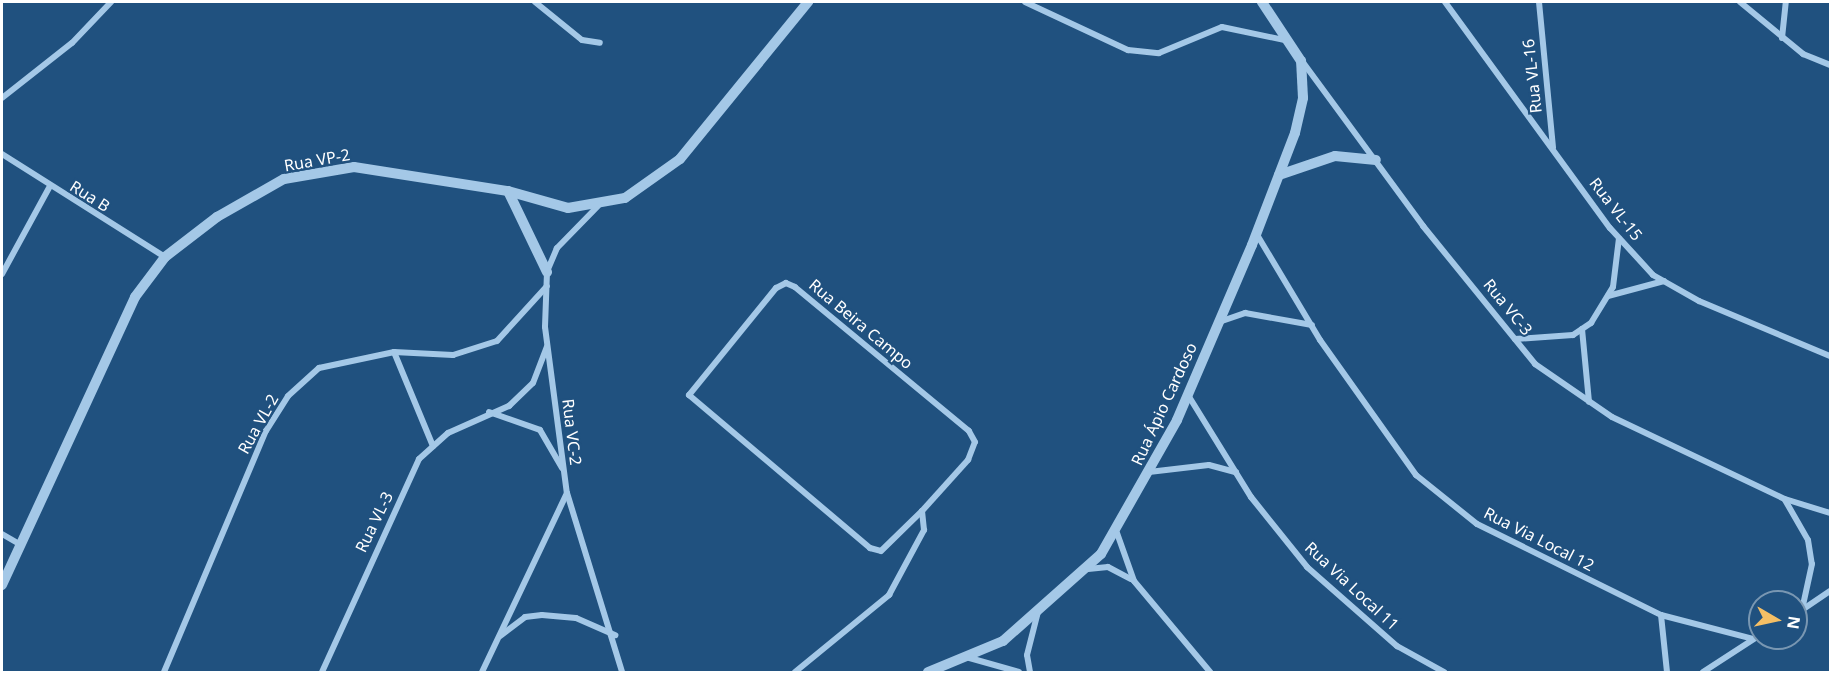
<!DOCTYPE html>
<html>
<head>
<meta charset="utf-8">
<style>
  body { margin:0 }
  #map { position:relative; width:1832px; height:674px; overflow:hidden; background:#20517f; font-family:"Noto Sans",sans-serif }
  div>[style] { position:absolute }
  .minor>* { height:6px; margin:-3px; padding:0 3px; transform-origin:3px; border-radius:3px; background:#a4c8e7 }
  .tertiary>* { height:10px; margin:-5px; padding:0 5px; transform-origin:5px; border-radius:5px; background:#a4c8e7 }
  span { translate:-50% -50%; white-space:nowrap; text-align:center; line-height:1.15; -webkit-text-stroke:4.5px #20517f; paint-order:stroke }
  .street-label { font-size:16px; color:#fff }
  .frame { position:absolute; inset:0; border:3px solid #fff; pointer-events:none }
  .north { position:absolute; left:1748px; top:590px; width:60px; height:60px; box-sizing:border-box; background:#20517f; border:2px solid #7997b2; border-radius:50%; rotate:99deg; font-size:16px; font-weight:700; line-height:24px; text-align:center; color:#fff }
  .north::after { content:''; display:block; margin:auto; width:21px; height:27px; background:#f5bf65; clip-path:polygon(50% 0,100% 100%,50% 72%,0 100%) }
</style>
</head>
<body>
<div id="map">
  <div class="minor">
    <i style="left:535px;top:2px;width:60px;rotate:39deg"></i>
    <i style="left:582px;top:40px;width:18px;rotate:9deg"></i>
    <i style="left:1025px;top:2px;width:114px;rotate:25deg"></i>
    <i style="left:1128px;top:50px;width:31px;rotate:6deg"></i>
    <i style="left:1159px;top:53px;width:68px;rotate:-22.4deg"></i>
    <i style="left:1222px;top:27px;width:63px;rotate:11.8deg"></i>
    <i style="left:1445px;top:2px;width:280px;rotate:53.9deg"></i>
    <i style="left:1610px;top:228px;width:64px;rotate:47.5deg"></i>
    <i style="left:1653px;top:275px;width:53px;rotate:29.5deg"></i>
    <i style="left:1699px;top:301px;width:142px;rotate:22.8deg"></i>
    <i style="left:1539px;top:2px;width:146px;rotate:84.5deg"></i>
    <i style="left:1740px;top:2px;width:82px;rotate:39.5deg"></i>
    <i style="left:1803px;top:54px;width:29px;rotate:22deg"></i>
    <i style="left:1782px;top:38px;width:36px;rotate:-84deg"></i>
    <i style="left:1302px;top:61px;width:205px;rotate:53.7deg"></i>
    <i style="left:1423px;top:226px;width:178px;rotate:50.9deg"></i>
    <i style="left:1535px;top:364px;width:93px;rotate:34.5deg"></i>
    <i style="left:1612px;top:417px;width:191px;rotate:25.4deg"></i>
    <i style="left:1785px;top:499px;width:47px;rotate:17.3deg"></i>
    <i style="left:2px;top:98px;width:89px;rotate:-38.2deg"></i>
    <i style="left:72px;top:43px;width:57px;rotate:-46.4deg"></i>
    <i style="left:2px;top:154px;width:193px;rotate:32.3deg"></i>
    <i style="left:598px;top:206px;width:59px;rotate:134.3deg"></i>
    <i style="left:557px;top:248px;width:26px;rotate:113deg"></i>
    <i style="left:547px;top:272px;width:55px;rotate:92.1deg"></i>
    <i style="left:545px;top:327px;width:167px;rotate:82.5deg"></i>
    <i style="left:567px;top:493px;width:187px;rotate:72.9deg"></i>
    <i style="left:1256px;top:233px;width:125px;rotate:59.1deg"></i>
    <i style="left:1320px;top:340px;width:166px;rotate:54.6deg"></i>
    <i style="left:1416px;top:475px;width:78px;rotate:38.8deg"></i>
    <i style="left:1477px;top:524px;width:205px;rotate:26.3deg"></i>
    <i style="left:1661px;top:615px;width:57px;rotate:84deg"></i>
    <i style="left:2px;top:274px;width:100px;rotate:-61.4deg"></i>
    <i style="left:1608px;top:296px;width:58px;rotate:-15deg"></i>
    <i style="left:1219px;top:322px;width:28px;rotate:-19deg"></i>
    <i style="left:1245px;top:313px;width:68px;rotate:10.2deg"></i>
    <i style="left:1582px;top:329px;width:73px;rotate:84.5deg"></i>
    <i style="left:1515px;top:339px;width:58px;rotate:-3.9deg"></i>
    <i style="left:1573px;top:335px;width:22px;rotate:-34deg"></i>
    <i style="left:1591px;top:323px;width:42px;rotate:-58.6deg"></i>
    <i style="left:1613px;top:287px;width:49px;rotate:-83deg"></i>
    <i style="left:394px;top:352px;width:102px;rotate:67.5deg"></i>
    <i style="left:1188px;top:395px;width:120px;rotate:58.3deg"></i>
    <i style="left:1251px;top:497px;width:90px;rotate:51.3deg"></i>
    <i style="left:1307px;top:567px;width:120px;rotate:41.3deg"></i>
    <i style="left:1397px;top:646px;width:54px;rotate:29deg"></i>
    <i style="left:489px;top:412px;width:54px;rotate:19.4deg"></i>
    <i style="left:540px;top:430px;width:44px;rotate:59.9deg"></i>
    <i style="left:1149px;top:472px;width:60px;rotate:-6.7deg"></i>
    <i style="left:1209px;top:465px;width:28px;rotate:15deg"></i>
    <i style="left:1785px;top:500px;width:46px;rotate:60.1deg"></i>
    <i style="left:1808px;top:540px;width:24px;rotate:81deg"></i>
    <i style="left:1812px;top:564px;width:47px;rotate:102.3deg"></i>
    <i style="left:1117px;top:533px;width:51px;rotate:70.5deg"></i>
    <i style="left:1134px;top:581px;width:119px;rotate:50.1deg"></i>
    <i style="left:2px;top:534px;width:22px;rotate:30deg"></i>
    <i style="left:1088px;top:569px;width:20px;rotate:-6deg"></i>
    <i style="left:1108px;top:567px;width:26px;rotate:28deg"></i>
    <i style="left:1796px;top:614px;width:41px;rotate:-34.1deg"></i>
    <i style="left:1661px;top:615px;width:95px;rotate:14.6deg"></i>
    <i style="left:500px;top:636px;width:31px;rotate:-37deg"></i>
    <i style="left:525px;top:617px;width:17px;rotate:-7deg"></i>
    <i style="left:542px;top:615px;width:34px;rotate:5deg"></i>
    <i style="left:576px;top:618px;width:43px;rotate:23.6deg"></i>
    <i style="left:966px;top:657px;width:55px;rotate:15.8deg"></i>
    <i style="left:164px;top:672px;width:262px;rotate:-67.1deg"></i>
    <i style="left:266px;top:431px;width:41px;rotate:-57.8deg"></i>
    <i style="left:288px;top:396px;width:42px;rotate:-42.1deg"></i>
    <i style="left:319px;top:368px;width:77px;rotate:-12deg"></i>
    <i style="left:394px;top:352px;width:59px;rotate:2.9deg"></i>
    <i style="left:453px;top:355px;width:46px;rotate:-17.7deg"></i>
    <i style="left:497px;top:341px;width:74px;rotate:-47.7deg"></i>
    <i style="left:322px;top:672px;width:234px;rotate:-65.5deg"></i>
    <i style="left:419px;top:459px;width:39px;rotate:-42deg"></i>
    <i style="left:448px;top:433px;width:67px;rotate:-23.9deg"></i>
    <i style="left:509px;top:406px;width:33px;rotate:-44deg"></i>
    <i style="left:533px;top:383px;width:39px;rotate:-69deg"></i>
    <i style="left:482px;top:672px;width:198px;rotate:-64.6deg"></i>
    <i style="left:795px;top:672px;width:122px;rotate:-39.3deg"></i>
    <i style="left:889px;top:595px;width:74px;rotate:-61.7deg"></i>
    <i style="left:924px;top:530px;width:19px;rotate:-96deg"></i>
    <i style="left:922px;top:511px;width:69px;rotate:-48deg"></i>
    <i style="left:968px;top:460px;width:19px;rotate:-69deg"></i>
    <i style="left:975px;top:442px;width:13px;rotate:-119deg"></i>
    <i style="left:969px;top:431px;width:226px;rotate:-140.4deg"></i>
    <i style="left:795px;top:287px;width:10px;rotate:-156deg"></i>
    <i style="left:786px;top:283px;width:11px;rotate:153deg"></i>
    <i style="left:776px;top:288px;width:138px;rotate:129.1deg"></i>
    <i style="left:689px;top:395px;width:237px;rotate:40.2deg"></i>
    <i style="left:870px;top:548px;width:11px;rotate:15deg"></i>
    <i style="left:881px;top:551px;width:57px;rotate:-44.3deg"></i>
    <i style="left:1030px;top:672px;width:17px;rotate:-100deg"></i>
    <i style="left:1027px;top:655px;width:44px;rotate:-75.7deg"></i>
    <i style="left:1703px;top:672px;width:68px;rotate:-33deg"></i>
  </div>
  <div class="tertiary">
    <i style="left:1279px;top:175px;width:59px;rotate:-18.7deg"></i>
    <i style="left:1335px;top:156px;width:41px;rotate:5.6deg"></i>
    <i style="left:508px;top:191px;width:90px;rotate:64.3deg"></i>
    <i style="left:2px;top:585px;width:317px;rotate:-65.2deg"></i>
    <i style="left:135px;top:297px;width:50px;rotate:-53.1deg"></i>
    <i style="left:165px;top:257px;width:66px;rotate:-37.6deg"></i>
    <i style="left:217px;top:217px;width:77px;rotate:-29.6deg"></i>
    <i style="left:284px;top:179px;width:71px;rotate:-9.7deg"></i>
    <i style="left:354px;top:167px;width:156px;rotate:8.9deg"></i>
    <i style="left:508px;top:191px;width:62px;rotate:15.8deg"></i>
    <i style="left:568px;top:208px;width:58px;rotate:-10deg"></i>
    <i style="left:625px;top:198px;width:67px;rotate:-35.3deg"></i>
    <i style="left:680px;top:159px;width:203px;rotate:-50.8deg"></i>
    <i style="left:928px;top:672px;width:81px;rotate:-22.5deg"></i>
    <i style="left:1003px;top:641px;width:131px;rotate:-41.6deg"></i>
    <i style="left:1101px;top:554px;width:154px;rotate:-60.4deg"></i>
    <i style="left:1177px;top:420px;width:190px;rotate:-66.8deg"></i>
    <i style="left:1252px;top:245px;width:120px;rotate:-69deg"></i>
    <i style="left:1295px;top:133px;width:36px;rotate:-77deg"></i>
    <i style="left:1303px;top:98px;width:37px;rotate:-93deg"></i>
    <i style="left:1301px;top:61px;width:71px;rotate:-123.5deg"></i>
  </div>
  <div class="street-label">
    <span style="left:1532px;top:76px;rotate:-96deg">Rua VL-16</span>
    <span style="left:317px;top:160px;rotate:-10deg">Rua VP-2</span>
    <span style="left:90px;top:196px;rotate:32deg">Rua B</span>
    <span style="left:1616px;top:209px;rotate:52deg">Rua VL-15</span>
    <span style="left:1508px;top:307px;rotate:51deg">Rua VC-3</span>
    <span style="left:861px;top:324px;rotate:40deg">Rua Beira Campo</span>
    <span style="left:1164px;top:404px;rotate:-65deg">Rua Ápio Cardoso</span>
    <span style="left:258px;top:424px;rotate:-61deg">Rua VL-2</span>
    <span style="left:572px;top:432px;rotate:83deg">Rua VC-2</span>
    <span style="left:374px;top:522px;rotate:-64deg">Rua VL-3</span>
    <span style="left:1539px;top:539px;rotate:27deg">Rua Via Local 12</span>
    <span style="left:1352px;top:586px;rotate:43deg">Rua Via Local 11</span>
  </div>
  <div class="frame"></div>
  <div class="north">N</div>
</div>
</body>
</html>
